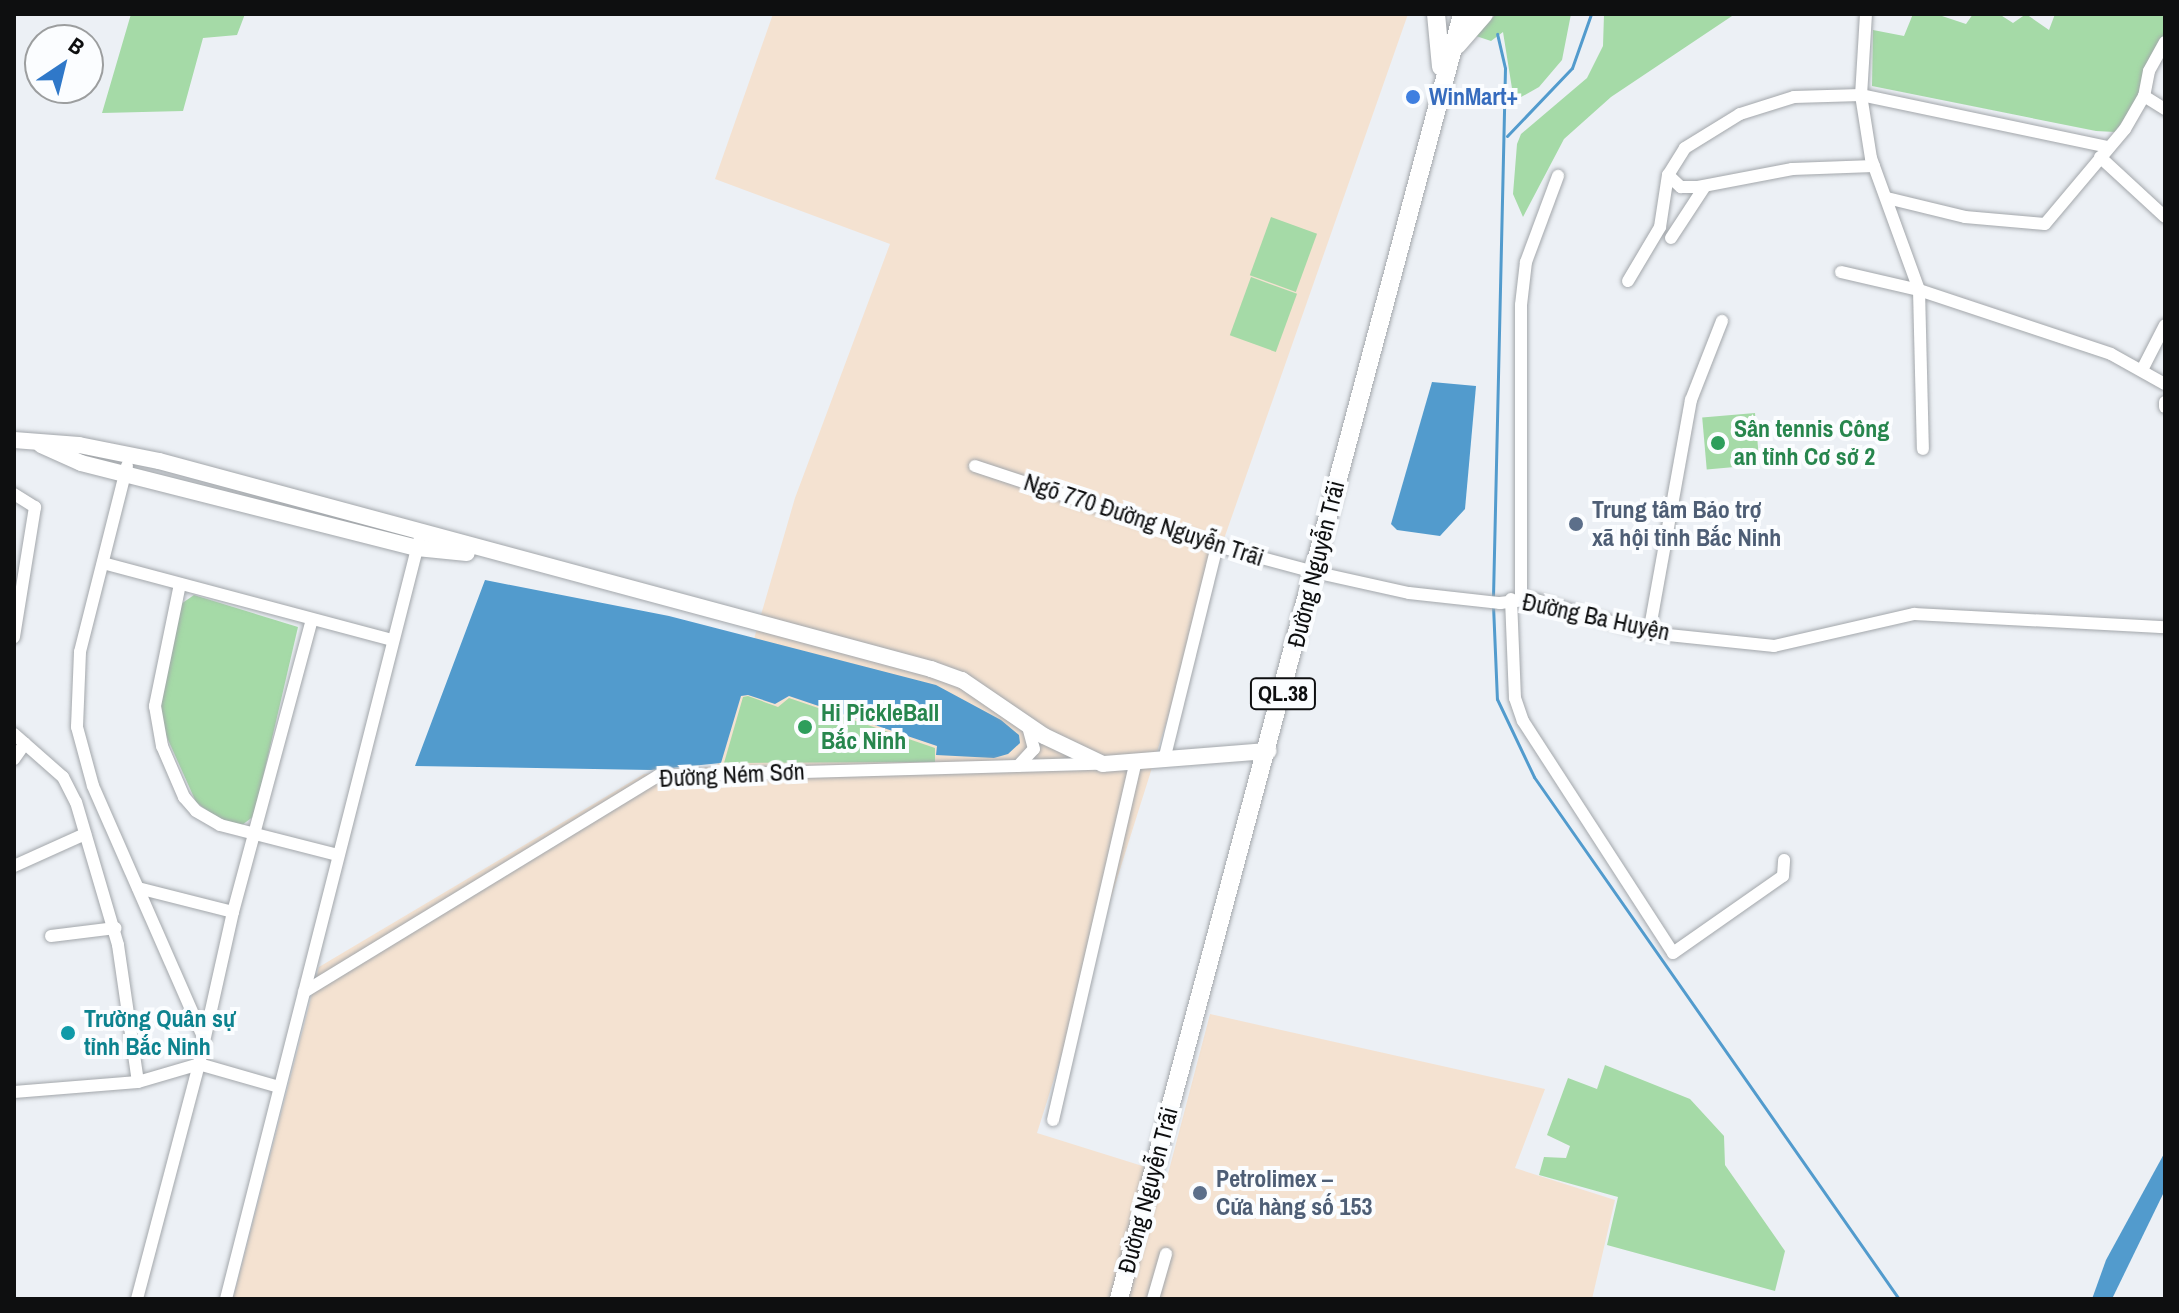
<!DOCTYPE html>
<html>
<head>
<meta charset="utf-8">
<style>
  body { margin:0 }
  #map { position:relative; width:2179px; height:1313px; overflow:hidden; background:#ecf0f5; font-family:"Archivo Narrow",sans-serif }
  div>[style] { position:absolute }
  .industrial>* { inset:0; background:#f4e2d1 }
  .green>* { inset:0; background:#a5daa7; transform-origin:0 0 }
  .water>* { inset:0; background:#529bcd }
  .stream>* { height:3px; margin:-1.5px; padding:0 1.5px; transform-origin:1.5px; border-radius:1.5px; background:#529bcd }
  .roads { filter:drop-shadow(0 0 2px #a3a7ab) drop-shadow(0 0 2px #a3a7ab) }
  .minor>* { height:12px; margin:-6px; padding:0 6px; transform-origin:6px; border-radius:6px; background:#fff }
  .major>* { height:16px; margin:-8px; padding:0 8px; transform-origin:8px; border-radius:8px; background:#fff }
  .highway>* { height:18px; margin:-9px; padding:0 9px; transform-origin:9px; border-radius:9px; background:#fff }
  .dots>* { width:22px; height:22px; translate:-50% -50%; box-sizing:border-box; border:4px solid #fbfdff; border-radius:50% }
  span { translate:-50% -50%; white-space:nowrap; text-align:center; line-height:1.15; -webkit-text-stroke:8px #fbfdff; paint-order:stroke }
  .shield-label span { padding:2px 6px; background:#fbfdff; border:2px solid; border-radius:6px; -webkit-text-stroke-width:0 }
  .shield-label { font-size:22px; color:#0e0f10; font-weight:700 }
  .shop-label { font-size:24px; color:#366cbe; font-weight:700 }
  .left { translate:0 -50%; text-align:left }
  .leisure-label { font-size:24px; color:#27864d; font-weight:700 }
  .service-label { font-size:24px; color:#4e5e75; font-weight:700 }
  .street-label { font-size:24px; color:#0e0f10 }
  .culture-label { font-size:24px; color:#0d838f; font-weight:700 }
  .frame { position:absolute; inset:0; border:16px solid #0e0f10; pointer-events:none }
  .north { position:absolute; left:24px; top:24px; width:80px; height:80px; box-sizing:border-box; background:#fbfdff; border:2px solid #9c9e9f; border-radius:50%; rotate:35deg; font-size:22px; font-weight:700; line-height:32px; text-align:center; color:#0e0f10 }
  .north::after { content:''; display:block; margin:auto; width:28px; height:36px; background:#2f78c9; clip-path:polygon(50% 0,100% 100%,50% 72%,0 100%) }
</style>
</head>
<body>
<div id="map">
  <div class="industrial">
    <i style="clip-path:polygon(773px 14px,1408px 14px,1225px 536px,1037px 1133px,1168px 1174px,1210px 1014px,1545px 1089px,1515px 1168px,1615px 1200px,1592px 1299px,233px 1299px,319px 967px,644px 774px,717px 766px,795px 498px,890px 244px,715px 179px)"></i>
  </div>
  <div class="green">
    <i style="clip-path:polygon(131px 14px,245px 14px,237px 35px,203px 38px,183px 111px,102px 113px)"></i>
    <i style="clip-path:polygon(1496px 14px,1571px 14px,1562px 60px,1539px 87px,1514px 101px,1503px 32px,1491px 41px,1476px 36px)"></i>
    <i style="clip-path:polygon(1604px 14px,1735px 14px,1611px 97px,1564px 139px,1523px 217px,1513px 194px,1517px 144px,1521px 134px,1587px 78px,1603px 46px)"></i>
    <i style="clip-path:polygon(1913px 14px,1936px 14px,1966px 24px,1973px 14px,1999px 14px,2013px 23px,2026px 14px,2049px 30px,2055px 14px,2165px 14px,2165px 35px,2140px 96px,2115px 132px,2096px 131px,1872px 86px,1873px 30px,1904px 36px)"></i>
    <i style="left:1271px;top:217px;width:49px;height:62px;rotate:20deg"></i>
    <i style="left:1251px;top:277px;width:49px;height:62px;rotate:20deg"></i>
    <i style="left:1755px;top:413px;width:52px;height:53px;rotate:85deg"></i>
    <i style="clip-path:polygon(194px 595px,298px 627px,254px 816px,242px 825px,218px 819px,196px 802px,165px 733px,160px 706px,181px 604px)"></i>
    <i style="clip-path:polygon(748px 696px,778px 707px,789px 698px,935px 748px,935px 762px,724px 763px,743px 697px)"></i>
    <i style="clip-path:polygon(1605px 1065px,1690px 1099px,1724px 1136px,1725px 1165px,1785px 1251px,1775px 1291px,1607px 1245px,1618px 1197px,1539px 1175px,1544px 1157px,1566px 1158px,1570px 1146px,1547px 1135px,1568px 1078px,1597px 1089px)"></i>
  </div>
  <div class="water">
    <i style="clip-path:polygon(1432px 382px,1476px 386px,1465px 509px,1440px 536px,1397px 530px,1391px 524px)"></i>
    <i style="clip-path:polygon(485px 580px,669px 616px,936px 685px,1001px 720px,1019px 735px,1020px 743px,1008px 754px,994px 758px,936px 755px,937px 746px,789px 696px,775px 704px,748px 695px,741px 696px,721px 763px,651px 770px,415px 766px)"></i>
    <i style="clip-path:polygon(2165px 1152px,2165px 1190px,2112px 1299px,2092px 1299px,2106px 1260px)"></i>
  </div>
  <div class="stream">
    <i style="left:1507px;top:136px;width:94px;rotate:-46.3deg"></i>
    <i style="left:1572px;top:68px;width:57px;rotate:-70.6deg"></i>
    <i style="left:1493px;top:597px;width:529px;rotate:-88.7deg"></i>
    <i style="left:1505px;top:68px;width:35px;rotate:-103deg"></i>
    <i style="left:1493px;top:605px;width:94px;rotate:87.6deg"></i>
    <i style="left:1497px;top:699px;width:86px;rotate:64.6deg"></i>
    <i style="left:1534px;top:777px;width:637px;rotate:55.04deg"></i>
  </div>
  <div class="roads">
    <div class="minor">
      <i style="left:1866px;top:14px;width:81px;rotate:93.5deg"></i>
      <i style="left:1861px;top:95px;width:67px;rotate:178.3deg"></i>
      <i style="left:1794px;top:97px;width:57px;rotate:162.5deg"></i>
      <i style="left:1740px;top:114px;width:65px;rotate:148.3deg"></i>
      <i style="left:1685px;top:148px;width:32px;rotate:122deg"></i>
      <i style="left:1668px;top:175px;width:18px;rotate:43deg"></i>
      <i style="left:1681px;top:187px;width:17px"></i>
      <i style="left:1698px;top:187px;width:96px;rotate:-10.8deg"></i>
      <i style="left:1792px;top:169px;width:82px;rotate:-2.1deg"></i>
      <i style="left:2165px;top:42px;width:33px;rotate:119deg"></i>
      <i style="left:2149px;top:71px;width:25px;rotate:101deg"></i>
      <i style="left:2144px;top:96px;width:25px;rotate:32deg"></i>
      <i style="left:2108px;top:147px;width:252px;rotate:-168.1deg"></i>
      <i style="left:1861px;top:95px;width:64px;rotate:81deg"></i>
      <i style="left:1871px;top:158px;width:140px;rotate:70deg"></i>
      <i style="left:1919px;top:290px;width:202px;rotate:18.4deg"></i>
      <i style="left:2111px;top:354px;width:62px;rotate:29.1deg"></i>
      <i style="left:2100px;top:157px;width:88px;rotate:42.7deg"></i>
      <i style="left:1887px;top:198px;width:80px;rotate:13.7deg"></i>
      <i style="left:1965px;top:217px;width:80px;rotate:5deg"></i>
      <i style="left:2045px;top:224px;width:124px;rotate:-49.9deg"></i>
      <i style="left:2125px;top:129px;width:38px;rotate:-60deg"></i>
      <i style="left:1671px;top:238px;width:62px;rotate:-56.8deg"></i>
      <i style="left:1841px;top:272px;width:80px;rotate:13deg"></i>
      <i style="left:1919px;top:290px;width:159px;rotate:88.6deg"></i>
      <i style="left:1628px;top:281px;width:63px;rotate:-59.3deg"></i>
      <i style="left:1660px;top:227px;width:53px;rotate:-81.3deg"></i>
      <i style="left:2143px;top:368px;width:48px;rotate:-62.9deg"></i>
      <i style="left:2165px;top:402px;width:5px;rotate:90deg"></i>
      <i style="left:127px;top:466px;width:192px;rotate:104.2deg"></i>
      <i style="left:80px;top:652px;width:75px;rotate:92.3deg"></i>
      <i style="left:77px;top:727px;width:61px;rotate:74.8deg"></i>
      <i style="left:93px;top:786px;width:273px;rotate:66.3deg"></i>
      <i style="left:975px;top:466px;width:255px;rotate:18.3deg"></i>
      <i style="left:1217px;top:546px;width:100px;rotate:15deg"></i>
      <i style="left:1314px;top:572px;width:97px;rotate:12.5deg"></i>
      <i style="left:1409px;top:593px;width:92px;rotate:6.3deg"></i>
      <i style="left:1500px;top:603px;width:33px;rotate:-7deg"></i>
      <i style="left:1533px;top:599px;width:121px;rotate:16.3deg"></i>
      <i style="left:1649px;top:633px;width:126px;rotate:5.9deg"></i>
      <i style="left:1774px;top:646px;width:144px;rotate:-12.9deg"></i>
      <i style="left:1914px;top:614px;width:251px;rotate:3deg"></i>
      <i style="left:14px;top:494px;width:25px;rotate:32deg"></i>
      <i style="left:35px;top:507px;width:132px;rotate:99.2deg"></i>
      <i style="left:103px;top:563px;width:299px;rotate:14.9deg"></i>
      <i style="left:180px;top:584px;width:125px;rotate:101.6deg"></i>
      <i style="left:155px;top:706px;width:41px;rotate:80.1deg"></i>
      <i style="left:162px;top:746px;width:56px;rotate:66.7deg"></i>
      <i style="left:184px;top:797px;width:18px;rotate:49deg"></i>
      <i style="left:196px;top:811px;width:28px;rotate:30deg"></i>
      <i style="left:220px;top:825px;width:122px;rotate:14.3deg"></i>
      <i style="left:1521px;top:598px;width:293px;rotate:-90deg"></i>
      <i style="left:1521px;top:305px;width:43px;rotate:-83.4deg"></i>
      <i style="left:1526px;top:262px;width:92px;rotate:-69.6deg"></i>
      <i style="left:1511px;top:599px;width:99px;rotate:87.7deg"></i>
      <i style="left:1515px;top:698px;width:24px;rotate:71deg"></i>
      <i style="left:1523px;top:721px;width:276px;rotate:57.1deg"></i>
      <i style="left:1673px;top:953px;width:134px;rotate:-35deg"></i>
      <i style="left:1783px;top:876px;width:16px;rotate:-86deg"></i>
      <i style="left:1649px;top:633px;width:237px;rotate:-79.8deg"></i>
      <i style="left:1691px;top:400px;width:85px;rotate:-68.6deg"></i>
      <i style="left:14px;top:734px;width:65px;rotate:41.3deg"></i>
      <i style="left:63px;top:777px;width:28px;rotate:63deg"></i>
      <i style="left:76px;top:802px;width:149px;rotate:73.6deg"></i>
      <i style="left:118px;top:945px;width:138px;rotate:81.7deg"></i>
      <i style="left:14px;top:759px;width:19px;rotate:-55deg"></i>
      <i style="left:1164px;top:760px;width:220px;rotate:-76.1deg"></i>
      <i style="left:1018px;top:766px;width:23px;rotate:-47deg"></i>
      <i style="left:1034px;top:749px;width:24px;rotate:-105deg"></i>
      <i style="left:14px;top:866px;width:78px;rotate:-24.3deg"></i>
      <i style="left:138px;top:888px;width:98px;rotate:14.2deg"></i>
      <i style="left:51px;top:936px;width:65px;rotate:-7deg"></i>
      <i style="left:304px;top:992px;width:415px;rotate:-31.4deg"></i>
      <i style="left:658px;top:776px;width:442px;rotate:-1.6deg"></i>
      <i style="left:279px;top:1087px;width:83px;rotate:-164deg"></i>
      <i style="left:199px;top:1064px;width:156px;rotate:-77.4deg"></i>
      <i style="left:233px;top:912px;width:303px;rotate:-74.9deg"></i>
      <i style="left:14px;top:1092px;width:124px;rotate:-4.6deg"></i>
      <i style="left:138px;top:1082px;width:64px;rotate:-16.4deg"></i>
      <i style="left:1053px;top:1120px;width:368px;rotate:-77deg"></i>
      <i style="left:137px;top:1299px;width:243px;rotate:-75.2deg"></i>
      <i style="left:226px;top:1299px;width:782px;rotate:-75.72deg"></i>
      <i style="left:1153px;top:1299px;width:47px;rotate:-73.9deg"></i>
    </div>
    <div class="major">
      <i style="left:14px;top:440px;width:65px;rotate:4.4deg"></i>
      <i style="left:79px;top:445px;width:82px;rotate:11.3deg"></i>
      <i style="left:159px;top:461px;width:800px;rotate:15.08deg"></i>
      <i style="left:931px;top:669px;width:33px;rotate:20deg"></i>
      <i style="left:962px;top:680px;width:99px;rotate:34.3deg"></i>
      <i style="left:1044px;top:736px;width:65px;rotate:25.4deg"></i>
      <i style="left:1103px;top:764px;width:166px;rotate:-4.5deg"></i>
      <i style="left:41px;top:445px;width:44px;rotate:24.2deg"></i>
      <i style="left:81px;top:463px;width:347px;rotate:14.2deg"></i>
      <i style="left:417px;top:548px;width:50px;rotate:5.7deg"></i>
    </div>
    <div class="highway">
      <i style="left:1436px;top:14px;width:53px;rotate:84.6deg"></i>
      <i style="left:1457px;top:45px;width:41px;rotate:-48.9deg"></i>
      <i style="left:1119px;top:1299px;width:1330px;rotate:-75.05deg"></i>
    </div>
  </div>
  <div class="dots">
    <i style="left:1413px;top:97px;background:#3f7fe0"></i>
    <i style="left:1718px;top:443px;background:#2e9e5b"></i>
    <i style="left:1576px;top:524px;background:#5c6f8a"></i>
    <i style="left:805px;top:727px;background:#2e9e5b"></i>
    <i style="left:68px;top:1033px;background:#0f9aa8"></i>
    <i style="left:1200px;top:1193px;background:#5c6f8a"></i>
  </div>
  <div class="shield-label">
    <span style="left:1283px;top:694px">QL.38</span>
  </div>
  <div class="shop-label">
    <span class="left" style="left:1429px;top:97px">WinMart+</span>
  </div>
  <div class="leisure-label">
    <span class="left" style="left:1734px;top:443px">Sân tennis Công<br>an tỉnh Cơ sở 2</span>
    <span class="left" style="left:821px;top:727px">Hi PickleBall<br>Bắc Ninh</span>
  </div>
  <div class="service-label">
    <span class="left" style="left:1592px;top:524px">Trung tâm Bảo trợ<br>xã hội tỉnh Bắc Ninh</span>
    <span class="left" style="left:1216px;top:1193px">Petrolimex –<br>Cửa hàng số 153</span>
  </div>
  <div class="street-label">
    <span style="left:1144px;top:520px;rotate:18deg">Ngõ 770 Đường Nguyễn Trãi</span>
    <span style="left:1316px;top:564px;rotate:-76deg">Đường Nguyễn Trãi</span>
    <span style="left:1596px;top:617px;rotate:12deg">Đường Ba Huyện</span>
    <span style="left:732px;top:775px;rotate:-3deg">Đường Ném Sơn</span>
    <span style="left:1148px;top:1190px;rotate:-75deg">Đường Nguyễn Trãi</span>
  </div>
  <div class="culture-label">
    <span class="left" style="left:84px;top:1033px">Trường Quân sự<br>tỉnh Bắc Ninh</span>
  </div>
  <div class="frame"></div>
  <div class="north">B</div>
</div>
</body>
</html>
